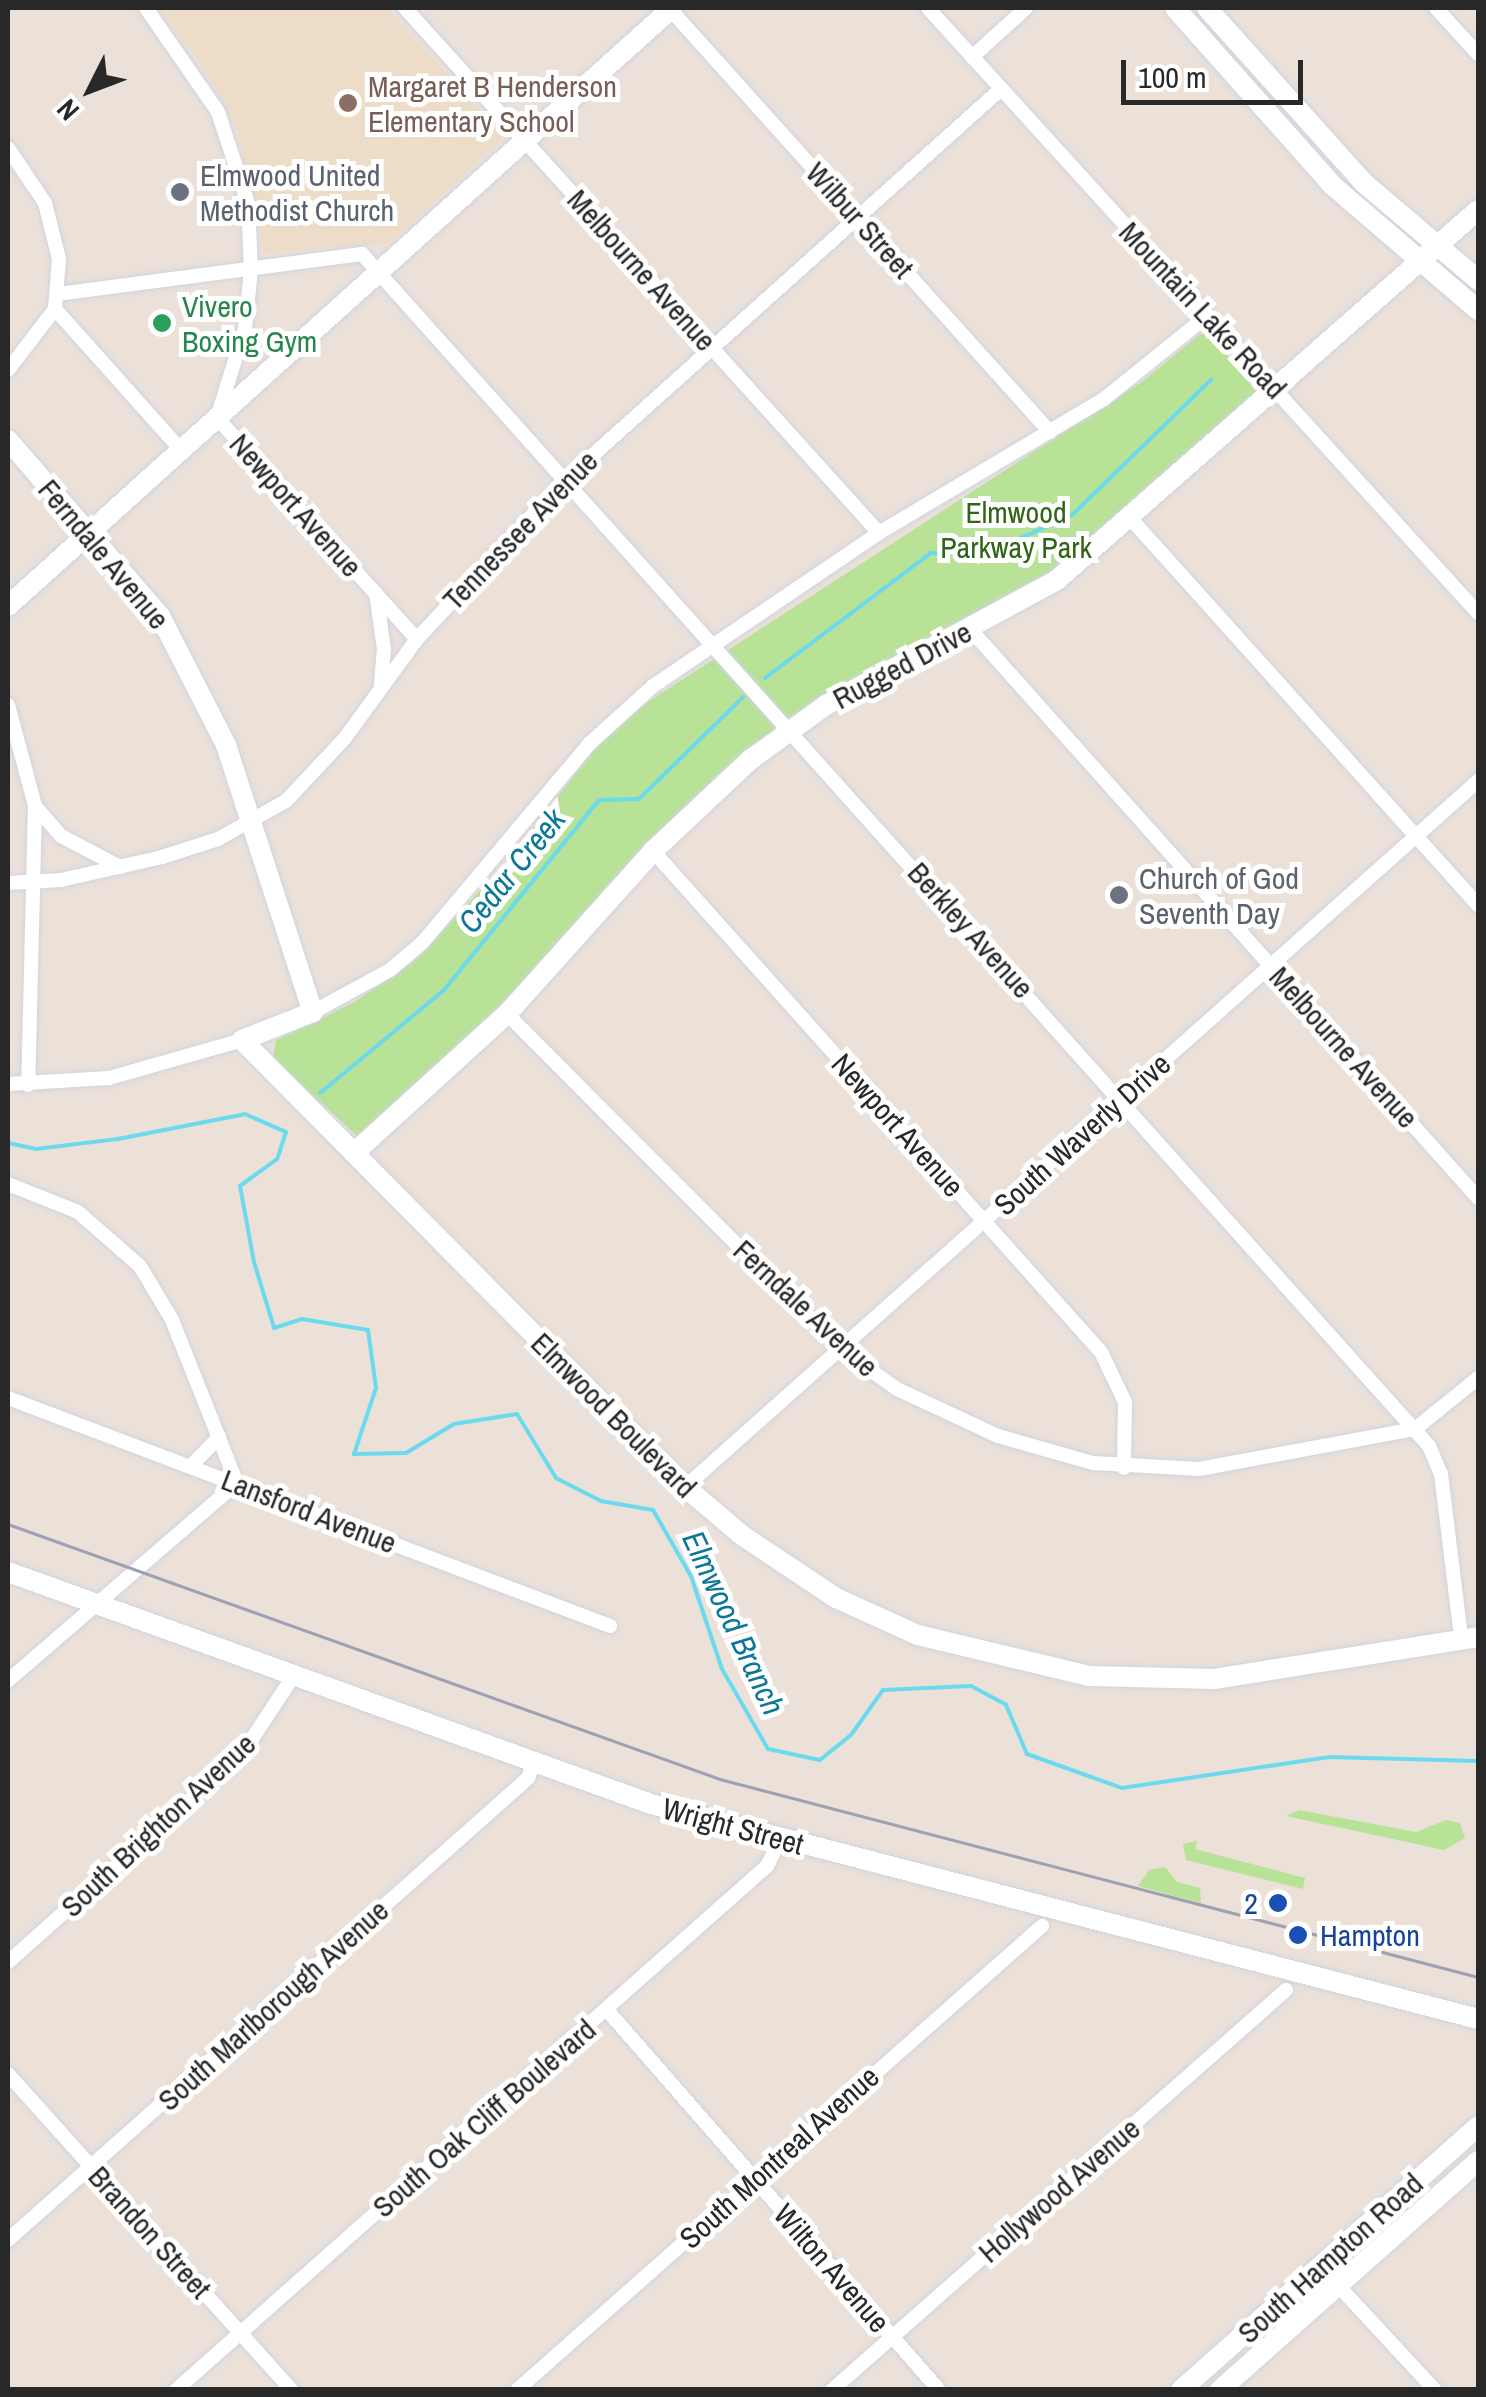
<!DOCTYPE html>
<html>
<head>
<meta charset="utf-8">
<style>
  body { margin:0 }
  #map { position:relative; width:1486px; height:2397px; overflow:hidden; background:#ebe1d9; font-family:"Archivo Narrow",sans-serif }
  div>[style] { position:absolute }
  .education>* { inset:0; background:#edddc8 }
  .green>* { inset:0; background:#b8e295 }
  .stream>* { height:4px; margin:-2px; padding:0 2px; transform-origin:2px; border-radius:2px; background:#6bdaee }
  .roads { filter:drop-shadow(0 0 2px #cfd4e1) drop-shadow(0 0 2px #cfd4e1) }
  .street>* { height:14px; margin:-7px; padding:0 7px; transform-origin:7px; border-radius:7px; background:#fff }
  .secondary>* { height:20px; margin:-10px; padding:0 10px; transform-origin:10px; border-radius:10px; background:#fff }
  .tram>* { height:2.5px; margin:-1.25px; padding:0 1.25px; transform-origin:1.25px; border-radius:1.25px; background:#9ca2b3 }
  .dots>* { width:28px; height:28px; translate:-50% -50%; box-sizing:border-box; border:5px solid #fff; border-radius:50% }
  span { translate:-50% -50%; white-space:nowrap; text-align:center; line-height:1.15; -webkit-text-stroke:10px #fff; paint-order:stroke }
  .education-label { font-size:30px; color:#785e54 }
  .left { translate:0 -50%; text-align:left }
  .worship-label { font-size:30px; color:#5b616d }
  .street-label { font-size:30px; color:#282828 }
  .leisure-label { font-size:30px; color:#27864d }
  .park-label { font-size:30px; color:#316419 }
  .transit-label { font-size:30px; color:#164399 }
  .right { translate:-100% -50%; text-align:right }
  .water-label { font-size:32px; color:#0d7797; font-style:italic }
  .frame { position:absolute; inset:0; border:10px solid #282828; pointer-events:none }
  .north { position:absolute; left:40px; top:40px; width:100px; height:100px; -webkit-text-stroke:8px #fff; paint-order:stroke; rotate:228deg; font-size:28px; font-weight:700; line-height:40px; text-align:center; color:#282828 }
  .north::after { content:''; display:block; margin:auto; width:35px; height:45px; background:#282828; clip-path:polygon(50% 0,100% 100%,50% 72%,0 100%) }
  .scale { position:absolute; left:1121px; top:60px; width:182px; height:45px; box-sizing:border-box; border:5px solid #282828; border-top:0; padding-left:12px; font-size:30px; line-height:35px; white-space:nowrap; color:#282828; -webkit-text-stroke:8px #fff; paint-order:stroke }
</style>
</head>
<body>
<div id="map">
  <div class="education">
    <i style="clip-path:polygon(158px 8px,386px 8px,504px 138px,389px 243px,264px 253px,238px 133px,208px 73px)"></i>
  </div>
  <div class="green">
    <i style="clip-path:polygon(1200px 334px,1212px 335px,1258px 394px,1052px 575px,718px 779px,670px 821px,468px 1042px,358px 1137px,273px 1058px,276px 1040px,353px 1003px,413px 962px,504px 865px,593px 751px,640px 707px,1143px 381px)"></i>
    <i style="clip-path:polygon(1299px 1810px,1416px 1832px,1446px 1820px,1460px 1823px,1465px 1838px,1444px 1850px,1286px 1816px)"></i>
    <i style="clip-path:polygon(1197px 1841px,1195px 1849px,1305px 1878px,1303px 1889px,1186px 1860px,1183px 1844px)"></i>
    <i style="clip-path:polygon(1165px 1867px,1177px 1882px,1200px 1888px,1201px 1903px,1138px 1886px,1149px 1870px)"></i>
  </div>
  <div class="stream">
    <i style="left:765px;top:678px;width:208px;rotate:-37deg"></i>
    <i style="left:931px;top:553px;width:59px;rotate:-1deg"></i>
    <i style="left:990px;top:552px;width:90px;rotate:-24.3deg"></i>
    <i style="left:1072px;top:515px;width:194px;rotate:-44.2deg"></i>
    <i style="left:320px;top:1093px;width:161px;rotate:-39.7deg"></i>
    <i style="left:444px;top:990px;width:245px;rotate:-50.8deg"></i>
    <i style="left:599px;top:800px;width:40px;rotate:-1.4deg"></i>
    <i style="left:639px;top:799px;width:146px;rotate:-44.4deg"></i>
    <i style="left:8px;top:1143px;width:29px;rotate:12deg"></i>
    <i style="left:36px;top:1149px;width:83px;rotate:-7deg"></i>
    <i style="left:118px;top:1139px;width:129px;rotate:-11.1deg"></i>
    <i style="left:245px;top:1114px;width:45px;rotate:23.7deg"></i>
    <i style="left:286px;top:1132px;width:28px;rotate:108deg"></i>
    <i style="left:277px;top:1159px;width:46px;rotate:143.9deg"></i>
    <i style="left:240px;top:1186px;width:77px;rotate:79.6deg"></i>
    <i style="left:254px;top:1262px;width:69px;rotate:73.1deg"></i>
    <i style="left:274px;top:1328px;width:29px;rotate:-18deg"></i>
    <i style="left:302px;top:1319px;width:67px;rotate:9.5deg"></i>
    <i style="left:368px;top:1330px;width:59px;rotate:82.1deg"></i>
    <i style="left:376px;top:1388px;width:70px;rotate:108.4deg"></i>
    <i style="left:354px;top:1454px;width:52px;rotate:-1.1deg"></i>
    <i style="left:406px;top:1453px;width:56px;rotate:-31.1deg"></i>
    <i style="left:454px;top:1424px;width:64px;rotate:-9deg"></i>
    <i style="left:517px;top:1414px;width:75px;rotate:58.6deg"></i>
    <i style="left:556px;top:1478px;width:51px;rotate:27.1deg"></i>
    <i style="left:601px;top:1501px;width:53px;rotate:9.8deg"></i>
    <i style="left:653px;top:1510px;width:76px;rotate:60.1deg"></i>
    <i style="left:691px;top:1576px;width:98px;rotate:71.6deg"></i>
    <i style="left:722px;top:1669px;width:92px;rotate:60.1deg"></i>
    <i style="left:768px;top:1749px;width:53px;rotate:11.9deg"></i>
    <i style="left:820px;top:1760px;width:40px;rotate:-39deg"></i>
    <i style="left:851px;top:1735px;width:55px;rotate:-54.6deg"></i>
    <i style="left:883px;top:1690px;width:88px;rotate:-2.6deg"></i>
    <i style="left:971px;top:1686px;width:40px;rotate:28deg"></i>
    <i style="left:1006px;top:1705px;width:53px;rotate:66.8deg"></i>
    <i style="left:1027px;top:1754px;width:101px;rotate:19.7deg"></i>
    <i style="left:1122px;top:1788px;width:209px;rotate:-8.5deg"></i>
    <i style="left:1329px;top:1757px;width:149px;rotate:1.5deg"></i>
  </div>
  <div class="roads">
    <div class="street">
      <i style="left:146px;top:8px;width:126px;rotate:55.3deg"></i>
      <i style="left:218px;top:112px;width:97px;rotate:71.9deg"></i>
      <i style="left:248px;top:204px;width:65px;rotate:87.4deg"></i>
      <i style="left:251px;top:269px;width:59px;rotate:95.8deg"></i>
      <i style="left:245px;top:328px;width:94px;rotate:107.3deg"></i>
      <i style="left:217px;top:418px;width:298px;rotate:47.9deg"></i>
      <i style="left:405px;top:8px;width:707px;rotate:47.92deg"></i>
      <i style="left:669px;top:8px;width:570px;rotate:48.06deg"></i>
      <i style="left:928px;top:8px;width:818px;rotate:47.73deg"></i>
      <i style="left:1436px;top:8px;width:62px;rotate:47.6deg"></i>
      <i style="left:972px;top:57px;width:73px;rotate:-42.2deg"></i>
      <i style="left:8px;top:148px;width:66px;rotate:56.1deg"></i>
      <i style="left:45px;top:203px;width:58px;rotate:76deg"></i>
      <i style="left:59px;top:259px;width:50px;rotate:94.6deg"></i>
      <i style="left:55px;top:309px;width:77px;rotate:127.6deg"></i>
      <i style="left:58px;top:294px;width:307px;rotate:-7.5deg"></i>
      <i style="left:362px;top:254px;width:1600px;rotate:48.17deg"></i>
      <i style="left:1429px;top:1446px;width:30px;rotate:67deg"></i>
      <i style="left:1441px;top:1474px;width:165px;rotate:83deg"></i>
      <i style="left:55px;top:309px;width:189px;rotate:48.2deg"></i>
      <i style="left:1131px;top:519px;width:519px;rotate:48.05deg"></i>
      <i style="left:376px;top:593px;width:57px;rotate:81.9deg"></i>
      <i style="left:384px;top:649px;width:36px;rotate:95deg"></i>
      <i style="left:970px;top:629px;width:763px;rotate:48.24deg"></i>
      <i style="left:8px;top:705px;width:105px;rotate:75deg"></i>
      <i style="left:35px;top:806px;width:279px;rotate:91.4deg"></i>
      <i style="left:35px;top:806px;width:40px;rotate:49deg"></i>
      <i style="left:61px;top:836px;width:67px;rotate:27.7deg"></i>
      <i style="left:653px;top:851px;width:672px;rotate:48.2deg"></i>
      <i style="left:1101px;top:1352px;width:55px;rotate:64.4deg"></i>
      <i style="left:1125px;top:1402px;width:66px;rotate:90.9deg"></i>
      <i style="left:8px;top:883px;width:53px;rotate:-3.2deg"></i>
      <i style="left:61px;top:880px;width:104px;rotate:-12.8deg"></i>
      <i style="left:162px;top:857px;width:59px;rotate:-17.8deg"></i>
      <i style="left:218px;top:839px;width:78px;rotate:-29.2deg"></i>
      <i style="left:286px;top:801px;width:86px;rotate:-46.9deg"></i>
      <i style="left:345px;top:738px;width:122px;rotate:-54deg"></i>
      <i style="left:417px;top:639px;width:217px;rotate:-47.1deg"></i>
      <i style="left:565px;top:480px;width:586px;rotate:-41.89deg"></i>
      <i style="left:313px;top:1012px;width:88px;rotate:-28.6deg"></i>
      <i style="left:390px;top:970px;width:43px;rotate:-40.3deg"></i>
      <i style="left:423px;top:942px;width:260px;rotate:-50deg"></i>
      <i style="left:590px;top:743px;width:85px;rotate:-42.1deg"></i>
      <i style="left:653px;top:686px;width:273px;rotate:-34.1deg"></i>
      <i style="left:879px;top:533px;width:262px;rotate:-30.8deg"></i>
      <i style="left:1104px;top:399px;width:132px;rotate:-38.9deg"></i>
      <i style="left:507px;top:1014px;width:474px;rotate:45.1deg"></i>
      <i style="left:842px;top:1350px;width:67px;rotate:35.3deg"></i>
      <i style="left:897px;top:1389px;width:111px;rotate:25deg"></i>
      <i style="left:998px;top:1436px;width:99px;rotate:15.9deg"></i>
      <i style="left:1093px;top:1463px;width:106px;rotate:3.2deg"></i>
      <i style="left:1199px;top:1469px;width:220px;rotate:-10.5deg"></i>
      <i style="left:1415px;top:1429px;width:81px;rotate:-39deg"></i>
      <i style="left:8px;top:1084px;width:101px;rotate:-3.4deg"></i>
      <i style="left:109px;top:1078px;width:138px;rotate:-15.9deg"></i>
      <i style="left:8px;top:1184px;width:75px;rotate:21.8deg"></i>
      <i style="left:78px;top:1212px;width:82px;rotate:41.1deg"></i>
      <i style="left:140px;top:1266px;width:63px;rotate:59.3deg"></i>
      <i style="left:172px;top:1320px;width:175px;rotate:68.3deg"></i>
      <i style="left:237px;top:1483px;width:303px;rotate:139.2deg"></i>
      <i style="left:8px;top:1398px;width:644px;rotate:20.74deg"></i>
      <i style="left:190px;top:1467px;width:42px;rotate:-46deg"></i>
      <i style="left:685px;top:1487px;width:1062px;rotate:-41.68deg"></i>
      <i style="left:8px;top:1962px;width:313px;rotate:-41.6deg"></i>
      <i style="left:242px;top:1754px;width:95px;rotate:-56.6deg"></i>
      <i style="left:607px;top:2010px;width:505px;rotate:48.86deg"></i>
      <i style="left:8px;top:2074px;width:425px;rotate:48.1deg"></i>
      <i style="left:8px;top:2240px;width:696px;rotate:-41.62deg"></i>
      <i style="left:528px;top:1778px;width:14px;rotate:-69deg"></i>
      <i style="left:1321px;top:2267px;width:168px;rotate:47.2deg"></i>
      <i style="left:176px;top:2390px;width:790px;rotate:-41.56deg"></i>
      <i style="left:767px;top:1866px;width:31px;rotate:-63deg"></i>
      <i style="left:517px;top:2390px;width:701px;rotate:-41.47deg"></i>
      <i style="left:832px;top:2390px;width:605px;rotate:-41.38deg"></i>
    </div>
    <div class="secondary">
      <i style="left:1175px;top:8px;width:237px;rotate:48.4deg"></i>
      <i style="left:1332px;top:185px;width:192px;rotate:40.6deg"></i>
      <i style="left:1207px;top:8px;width:235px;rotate:48.1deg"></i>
      <i style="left:1364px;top:183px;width:150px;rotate:40.4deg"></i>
      <i style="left:8px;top:440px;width:233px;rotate:49.2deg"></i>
      <i style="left:160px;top:616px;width:145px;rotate:62.9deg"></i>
      <i style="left:226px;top:745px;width:281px;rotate:72deg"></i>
      <i style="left:313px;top:1012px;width:76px;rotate:158.5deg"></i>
      <i style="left:242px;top:1040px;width:629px;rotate:45.26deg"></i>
      <i style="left:685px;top:1487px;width:76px;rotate:40.2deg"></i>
      <i style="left:743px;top:1536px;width:112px;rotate:33.7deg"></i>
      <i style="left:836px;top:1598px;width:90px;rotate:24.3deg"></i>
      <i style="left:918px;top:1635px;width:176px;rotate:13.5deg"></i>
      <i style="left:1089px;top:1676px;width:125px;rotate:1.4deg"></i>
      <i style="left:1214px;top:1679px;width:267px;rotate:-9deg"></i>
      <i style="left:8px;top:606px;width:894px;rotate:-42.01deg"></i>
      <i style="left:354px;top:1153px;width:207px;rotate:-42.3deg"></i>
      <i style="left:507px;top:1014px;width:219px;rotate:-48.1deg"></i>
      <i style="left:653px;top:851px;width:133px;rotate:-43.2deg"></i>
      <i style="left:750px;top:760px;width:94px;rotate:-35.9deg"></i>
      <i style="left:826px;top:705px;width:263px;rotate:-28.4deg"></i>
      <i style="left:1057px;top:580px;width:560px;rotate:-41.31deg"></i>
      <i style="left:8px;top:1572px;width:684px;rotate:19.84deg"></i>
      <i style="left:651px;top:1804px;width:854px;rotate:14.57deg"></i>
      <i style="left:1181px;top:2390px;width:397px;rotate:-41.6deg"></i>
      <i style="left:1220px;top:2390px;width:345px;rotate:-41.6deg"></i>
    </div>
  </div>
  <div class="tram">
    <i style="left:8px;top:1524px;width:756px;rotate:19.7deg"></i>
    <i style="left:720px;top:1779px;width:783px;rotate:14.64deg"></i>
  </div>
  <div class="dots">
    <i style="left:348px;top:103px;background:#8d6e63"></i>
    <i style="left:180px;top:192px;background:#6b7280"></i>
    <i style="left:162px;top:323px;background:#2e9e5b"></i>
    <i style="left:1119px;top:895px;background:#6b7280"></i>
    <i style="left:1278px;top:1903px;background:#1a4fb4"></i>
    <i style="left:1298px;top:1935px;background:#1a4fb4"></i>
  </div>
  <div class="education-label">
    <span class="left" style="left:368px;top:103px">Margaret B Henderson<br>Elementary School</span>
  </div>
  <div class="worship-label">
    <span class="left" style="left:200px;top:192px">Elmwood United<br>Methodist Church</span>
    <span class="left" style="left:1139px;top:895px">Church of God<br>Seventh Day</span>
  </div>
  <div class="street-label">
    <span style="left:860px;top:220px;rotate:48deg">Wilbur Street</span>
    <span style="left:642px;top:270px;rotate:48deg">Melbourne Avenue</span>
    <span style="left:1203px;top:310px;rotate:47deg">Mountain Lake Road</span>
    <span style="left:296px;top:505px;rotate:48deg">Newport Avenue</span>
    <span style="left:520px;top:530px;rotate:-46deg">Tennessee Avenue</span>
    <span style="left:104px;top:554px;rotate:50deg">Ferndale Avenue</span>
    <span style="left:902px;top:665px;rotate:-28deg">Rugged Drive</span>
    <span style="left:971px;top:930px;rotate:48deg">Berkley Avenue</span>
    <span style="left:1344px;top:1047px;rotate:48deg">Melbourne Avenue</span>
    <span style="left:898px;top:1125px;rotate:48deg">Newport Avenue</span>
    <span style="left:1082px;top:1134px;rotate:-42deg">South Waverly Drive</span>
    <span style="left:806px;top:1308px;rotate:43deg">Ferndale Avenue</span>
    <span style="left:614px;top:1415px;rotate:45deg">Elmwood Boulevard</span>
    <span style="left:309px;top:1511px;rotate:21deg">Lansford Avenue</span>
    <span style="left:158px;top:1825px;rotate:-43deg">South Brighton Avenue</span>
    <span style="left:733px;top:1826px;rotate:15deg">Wright Street</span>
    <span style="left:273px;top:2005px;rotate:-42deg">South Marlborough Avenue</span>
    <span style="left:484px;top:2118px;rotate:-41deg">South Oak Cliff Boulevard</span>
    <span style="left:779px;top:2157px;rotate:-42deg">South Montreal Avenue</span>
    <span style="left:1059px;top:2190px;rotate:-41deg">Hollywood Avenue</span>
    <span style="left:150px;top:2232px;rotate:48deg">Brandon Street</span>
    <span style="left:1330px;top:2258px;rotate:-42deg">South Hampton Road</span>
    <span style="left:832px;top:2268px;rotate:49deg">Wilton Avenue</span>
  </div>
  <div class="leisure-label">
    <span class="left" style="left:182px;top:323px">Vivero<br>Boxing Gym</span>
  </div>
  <div class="park-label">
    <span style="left:1016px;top:529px">Elmwood<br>Parkway Park</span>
  </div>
  <div class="transit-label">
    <span class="right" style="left:1258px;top:1903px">2</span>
    <span class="left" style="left:1320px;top:1935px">Hampton</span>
  </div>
  <div class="water-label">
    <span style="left:512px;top:871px;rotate:-51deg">Cedar Creek</span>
    <span style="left:733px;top:1623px;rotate:65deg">Elmwood Branch</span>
  </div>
  <div class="frame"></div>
  <div class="north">N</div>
  <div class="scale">100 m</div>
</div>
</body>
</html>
